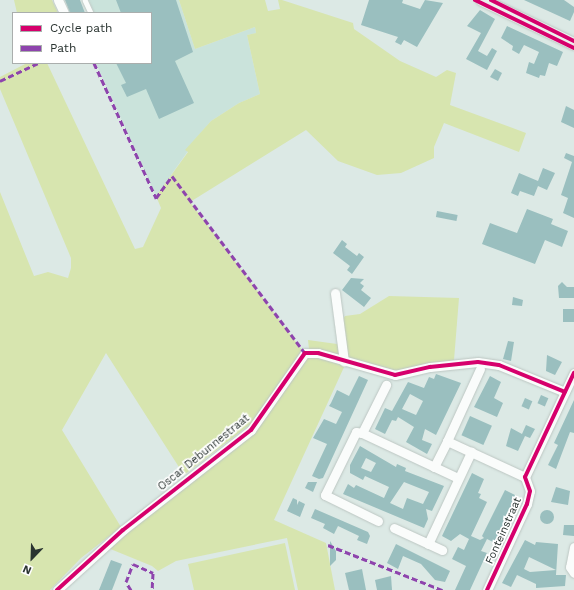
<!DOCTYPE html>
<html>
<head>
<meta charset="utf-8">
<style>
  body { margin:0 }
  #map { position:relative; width:574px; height:590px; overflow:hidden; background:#dce9e5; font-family:"Work Sans",sans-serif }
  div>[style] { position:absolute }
  .built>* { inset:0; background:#cae3db }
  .green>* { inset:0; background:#d7e5af }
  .building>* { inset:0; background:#9abfbf; transform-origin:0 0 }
  .round { border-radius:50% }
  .roads { filter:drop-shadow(0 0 1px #bcc6c2) drop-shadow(0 0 1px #bcc6c2) }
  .lane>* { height:4.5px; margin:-2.25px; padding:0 2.25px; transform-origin:2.25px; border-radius:2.25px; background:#fafcfb }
  .street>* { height:9px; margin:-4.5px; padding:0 4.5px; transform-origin:4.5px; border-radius:4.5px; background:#fafcfb }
  .secondary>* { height:12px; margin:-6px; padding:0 6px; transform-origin:6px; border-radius:6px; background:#ecf0ee }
  .quiet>* { height:3px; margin-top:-1.5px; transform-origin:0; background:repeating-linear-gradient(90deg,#8e44ad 0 6px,transparent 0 9px) }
  .cycleway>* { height:4px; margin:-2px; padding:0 2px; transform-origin:2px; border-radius:2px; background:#d6006c }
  span { translate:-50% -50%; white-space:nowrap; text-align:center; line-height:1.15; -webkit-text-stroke:3.5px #fff; paint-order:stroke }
  .street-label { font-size:11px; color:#2a3431 }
  .legend { position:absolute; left:12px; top:12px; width:140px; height:52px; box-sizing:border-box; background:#fff; border:1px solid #aaaead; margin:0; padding:5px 7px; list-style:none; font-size:12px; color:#2a3431 }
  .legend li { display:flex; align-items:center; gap:8px; height:20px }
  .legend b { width:20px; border:1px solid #aaaead }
  .north { position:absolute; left:12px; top:538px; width:40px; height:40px; -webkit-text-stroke:3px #fff; paint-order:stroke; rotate:203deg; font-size:11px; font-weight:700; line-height:16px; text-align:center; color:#2a3431 }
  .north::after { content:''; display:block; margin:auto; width:14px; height:18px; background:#2a3431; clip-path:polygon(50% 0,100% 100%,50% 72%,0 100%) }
</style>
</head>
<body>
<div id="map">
  <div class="built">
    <i style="clip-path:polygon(89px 0,179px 0,195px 49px,255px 27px,256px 33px,247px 35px,260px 94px,239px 103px,211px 121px,186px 150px,188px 151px,156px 196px,96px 63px,151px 63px,151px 13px,94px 13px)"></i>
  </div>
  <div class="green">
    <i style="clip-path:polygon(14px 0,52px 0,58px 13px,17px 13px)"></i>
    <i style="clip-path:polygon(179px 0,265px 0,268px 11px,280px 9px,278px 0,282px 0,353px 23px,354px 29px,400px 61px,436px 77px,447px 70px,456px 73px,450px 105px,526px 133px,519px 152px,444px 123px,434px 147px,434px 158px,401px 173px,377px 175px,338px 161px,306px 130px,190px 202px,302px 350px,256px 420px,184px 475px,106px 353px,62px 430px,121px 527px,81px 558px,50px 590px,0 590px,0 192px,34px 276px,48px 272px,68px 278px,71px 268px,71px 258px,0 89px,0 77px,27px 63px,47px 63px,135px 249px,143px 247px,161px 208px,156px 196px,188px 152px,185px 150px,211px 121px,239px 103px,260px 94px,247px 35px,256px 33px,255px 27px,195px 49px)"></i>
    <i style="clip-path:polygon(389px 296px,459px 298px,454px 360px,397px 371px,309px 349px,308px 340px,337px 344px,341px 322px,345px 316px,360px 314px)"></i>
    <i style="clip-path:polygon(313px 355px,345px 365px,274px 520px,326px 543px,335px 590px,298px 590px,287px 538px,176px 561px,158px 571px,152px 566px,108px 548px,254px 431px,299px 362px)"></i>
    <i style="clip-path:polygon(285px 543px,295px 590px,194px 590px,188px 564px)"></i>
  </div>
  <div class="building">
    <i style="clip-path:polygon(65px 0,80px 0,85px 13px,70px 13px)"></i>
    <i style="clip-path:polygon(116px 0,176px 0,193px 52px,175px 61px,194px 103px,159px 119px,146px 89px,127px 97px,121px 85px,126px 83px,116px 63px,151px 63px,151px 13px,121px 13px)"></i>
    <i style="clip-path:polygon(369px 0,403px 0,402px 3px,420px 9px,425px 0,443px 3px,417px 47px,404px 40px,401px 45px,395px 42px,398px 37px,361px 25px)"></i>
    <i style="clip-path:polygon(524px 0,564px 0,574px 7px,574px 12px,570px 21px)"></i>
    <i style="clip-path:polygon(480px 10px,495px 19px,478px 51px,487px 56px,492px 48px,497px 51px,487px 70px,466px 59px,481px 33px,467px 26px)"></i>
    <i style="clip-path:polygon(507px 26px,563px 52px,557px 66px,549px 63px,545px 76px,540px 75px,539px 78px,526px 73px,529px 62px,534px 64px,539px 52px,524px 45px,519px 54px,512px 50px,513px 46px,501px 38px)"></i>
    <i style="clip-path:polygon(495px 69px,502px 73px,498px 81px,490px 77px)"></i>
    <i style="clip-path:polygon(566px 106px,574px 110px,574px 128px,561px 122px)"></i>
    <i style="clip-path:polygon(566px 153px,574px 156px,574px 218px,563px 213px,568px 198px,561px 195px,572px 162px,564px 158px)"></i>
    <i style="clip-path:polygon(543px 168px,555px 173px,547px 190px,538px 186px,534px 196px,520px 191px,518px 196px,511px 193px,519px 173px,538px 181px)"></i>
    <i style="clip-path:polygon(527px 209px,553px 219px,551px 224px,568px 231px,562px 247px,545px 240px,535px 264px,482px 244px,490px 223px,517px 233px)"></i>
    <i style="left:437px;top:211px;width:21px;height:6px;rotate:11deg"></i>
    <i style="clip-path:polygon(342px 240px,347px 244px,345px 247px,357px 256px,359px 253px,364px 257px,352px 274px,347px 270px,350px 266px,333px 253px)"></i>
    <i style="clip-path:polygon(351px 278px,364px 279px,360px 283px,364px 286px,361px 290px,371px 298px,364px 307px,342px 290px)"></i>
    <i style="clip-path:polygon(562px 282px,567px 287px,574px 287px,574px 298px,559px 298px,558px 286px)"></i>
    <i style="clip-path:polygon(513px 297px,523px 300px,522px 306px,512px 305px)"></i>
    <i style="left:563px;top:309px;width:11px;height:13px"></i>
    <i style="clip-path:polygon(508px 341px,514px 342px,511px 361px,503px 359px)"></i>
    <i style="clip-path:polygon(547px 355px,562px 362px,555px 375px,546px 371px)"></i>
    <i style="clip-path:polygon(evenodd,436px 374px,461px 383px,436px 435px,425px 429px,422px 440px,432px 444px,427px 454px,406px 442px,414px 427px,398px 417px,396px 421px,392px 420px,385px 434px,375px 429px,385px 408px,392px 411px,408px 382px,424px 388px,429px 377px,434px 379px,436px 374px,410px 394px,423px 401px,416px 415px,402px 409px,410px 394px)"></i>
    <i style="clip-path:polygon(359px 376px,368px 380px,323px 478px,319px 479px,312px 476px,327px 444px,313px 438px,324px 419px,336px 424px,342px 412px,329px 406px,331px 403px,337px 390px,349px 396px)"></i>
    <i style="clip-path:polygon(490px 376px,501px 382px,494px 398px,503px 403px,497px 417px,474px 407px)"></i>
    <i style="left:541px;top:395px;width:8px;height:9px;rotate:23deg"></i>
    <i style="left:525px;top:398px;width:8px;height:9px;rotate:23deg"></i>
    <i style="clip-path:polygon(574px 400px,574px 433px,570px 432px,556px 469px,548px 465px,558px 445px,554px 443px)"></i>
    <i style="left:470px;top:416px;width:24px;height:21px;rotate:24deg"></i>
    <i style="clip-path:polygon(526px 425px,535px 429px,530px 438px,525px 436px,518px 451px,506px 446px,511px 428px,522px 434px)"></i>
    <i style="clip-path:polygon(evenodd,360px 446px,396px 467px,397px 464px,406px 468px,405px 471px,444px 486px,432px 511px,426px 509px,428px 519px,424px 528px,343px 494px,348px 484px,354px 488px,356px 485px,384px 498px,389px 487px,365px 476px,363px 480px,350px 473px,350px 465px,360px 446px,366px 458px,376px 463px,371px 472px,361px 468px,366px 458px,360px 446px,404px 482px,429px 492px,423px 504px,407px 498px,403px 509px,390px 503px,404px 482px)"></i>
    <i style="clip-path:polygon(472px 473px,484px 479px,478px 493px,481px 494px,479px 498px,487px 502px,471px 536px,480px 540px,484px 538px,482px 536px,505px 490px,517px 496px,495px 543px,487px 539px,481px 551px,487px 553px,470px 590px,455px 590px,466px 566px,452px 559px,458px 547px,464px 550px,469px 539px,460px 534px,451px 541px,442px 536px)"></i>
    <i style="clip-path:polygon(308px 482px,317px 482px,313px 492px,305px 488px)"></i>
    <i style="clip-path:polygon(556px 487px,570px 491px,568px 505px,551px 502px)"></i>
    <i style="clip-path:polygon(293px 498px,297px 500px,297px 505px,299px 501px,305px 504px,300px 517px,287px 511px)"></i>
    <i style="clip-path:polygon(315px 509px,368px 532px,370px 536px,367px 544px,357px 540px,359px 536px,338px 526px,334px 534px,323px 528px,325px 524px,311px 518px)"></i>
    <i class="round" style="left:540px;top:510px;width:14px;height:14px"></i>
    <i style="clip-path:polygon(564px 525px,574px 525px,574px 536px,563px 535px)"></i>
    <i style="clip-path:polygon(evenodd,525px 540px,535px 545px,536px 542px,558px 544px,556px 575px,566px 575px,565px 586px,536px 588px,536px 584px,517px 575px,511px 587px,502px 583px,525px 540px,529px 557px,556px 570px,530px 572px,524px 569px,529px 557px)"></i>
    <i style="clip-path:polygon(330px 541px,336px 551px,336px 560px,330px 566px)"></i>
    <i style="clip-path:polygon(396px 544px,450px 571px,445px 582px,435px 580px,421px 564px,403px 556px,398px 569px,387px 563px)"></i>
    <i style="clip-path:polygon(111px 560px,122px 564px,112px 590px,99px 590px)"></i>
    <i style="clip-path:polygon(362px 569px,366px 590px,349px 590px,345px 573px)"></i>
    <i style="clip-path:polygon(391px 576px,392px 590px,377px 590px,375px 580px)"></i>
  </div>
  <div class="roads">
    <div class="lane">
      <i style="left:85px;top:0;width:14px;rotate:65deg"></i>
    </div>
    <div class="street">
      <i style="left:58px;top:0;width:14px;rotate:65deg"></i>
      <i style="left:335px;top:293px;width:69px;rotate:82.5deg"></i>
      <i style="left:480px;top:369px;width:79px;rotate:114.6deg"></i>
      <i style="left:447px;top:441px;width:86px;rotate:24.8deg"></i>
      <i style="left:362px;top:433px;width:106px;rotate:25.1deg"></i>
      <i style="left:434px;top:467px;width:29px;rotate:-63deg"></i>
      <i style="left:378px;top:521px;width:59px;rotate:-153.9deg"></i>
      <i style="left:325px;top:495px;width:70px;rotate:-63.8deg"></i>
      <i style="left:356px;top:432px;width:6px;rotate:9deg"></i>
      <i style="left:362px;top:433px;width:54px;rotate:-63.4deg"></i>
      <i style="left:394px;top:528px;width:53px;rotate:24.6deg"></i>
      <i style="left:428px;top:544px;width:102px;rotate:-64.9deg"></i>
      <i style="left:574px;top:547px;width:20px;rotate:101deg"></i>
      <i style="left:570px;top:567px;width:7px;rotate:56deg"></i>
      <i style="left:57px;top:590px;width:89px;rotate:-42.3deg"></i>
      <i style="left:123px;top:530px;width:162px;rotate:-38deg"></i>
      <i style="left:251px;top:430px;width:94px;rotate:-55deg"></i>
      <i style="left:305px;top:353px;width:13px"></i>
      <i style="left:318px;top:353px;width:80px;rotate:15.9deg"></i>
      <i style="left:395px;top:375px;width:36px;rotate:-13deg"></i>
      <i style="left:430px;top:367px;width:48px;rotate:-5.9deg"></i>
      <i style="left:478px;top:362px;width:21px;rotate:8deg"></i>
      <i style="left:499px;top:365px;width:71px;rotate:22.2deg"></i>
      <i style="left:487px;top:590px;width:95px;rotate:-65.1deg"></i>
      <i style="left:527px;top:504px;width:13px;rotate:-77deg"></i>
      <i style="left:530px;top:491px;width:15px;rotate:-110deg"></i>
      <i style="left:525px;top:477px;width:115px;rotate:-64.8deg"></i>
    </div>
    <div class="secondary">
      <i style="left:482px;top:0;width:102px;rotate:25.6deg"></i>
    </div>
  </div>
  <div class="quiet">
    <i style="left:94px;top:63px;width:149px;rotate:65.3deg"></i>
    <i style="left:156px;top:198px;width:27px;rotate:-54deg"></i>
    <i style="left:172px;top:176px;width:221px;rotate:53.1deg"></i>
    <i style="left:0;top:81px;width:42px;rotate:-25.3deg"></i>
    <i style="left:328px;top:545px;width:123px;rotate:21.5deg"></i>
    <i style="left:131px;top:590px;width:9px;rotate:-122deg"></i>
    <i style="left:126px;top:582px;width:19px;rotate:-69deg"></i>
    <i style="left:133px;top:564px;width:22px;rotate:24deg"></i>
    <i style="left:153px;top:573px;width:17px;rotate:93deg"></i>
  </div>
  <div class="cycleway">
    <i style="left:475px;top:0;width:110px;rotate:25.9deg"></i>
    <i style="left:491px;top:0;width:93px;rotate:26.3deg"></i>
    <i style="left:57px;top:590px;width:89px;rotate:-42.3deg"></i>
    <i style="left:123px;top:530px;width:162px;rotate:-38deg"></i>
    <i style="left:251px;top:430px;width:94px;rotate:-55deg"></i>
    <i style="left:305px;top:353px;width:13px"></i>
    <i style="left:318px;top:353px;width:80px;rotate:15.9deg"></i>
    <i style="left:395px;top:375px;width:36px;rotate:-13deg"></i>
    <i style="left:430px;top:367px;width:48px;rotate:-5.9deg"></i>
    <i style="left:478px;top:362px;width:21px;rotate:8deg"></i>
    <i style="left:499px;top:365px;width:71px;rotate:22.2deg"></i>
    <i style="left:487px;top:590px;width:95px;rotate:-65.1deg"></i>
    <i style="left:527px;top:504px;width:13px;rotate:-77deg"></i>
    <i style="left:530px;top:491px;width:15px;rotate:-110deg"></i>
    <i style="left:525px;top:477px;width:115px;rotate:-64.8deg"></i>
  </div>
  <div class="street-label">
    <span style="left:204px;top:453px;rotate:-39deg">Oscar Debunnestraat</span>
    <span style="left:504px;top:531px;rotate:-66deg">Fonteinstraat</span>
  </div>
  <ul class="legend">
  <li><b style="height:5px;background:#d6006c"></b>Cycle path</li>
  <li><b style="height:5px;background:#8e44ad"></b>Path</li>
  </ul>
  <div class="north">N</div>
</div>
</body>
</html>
